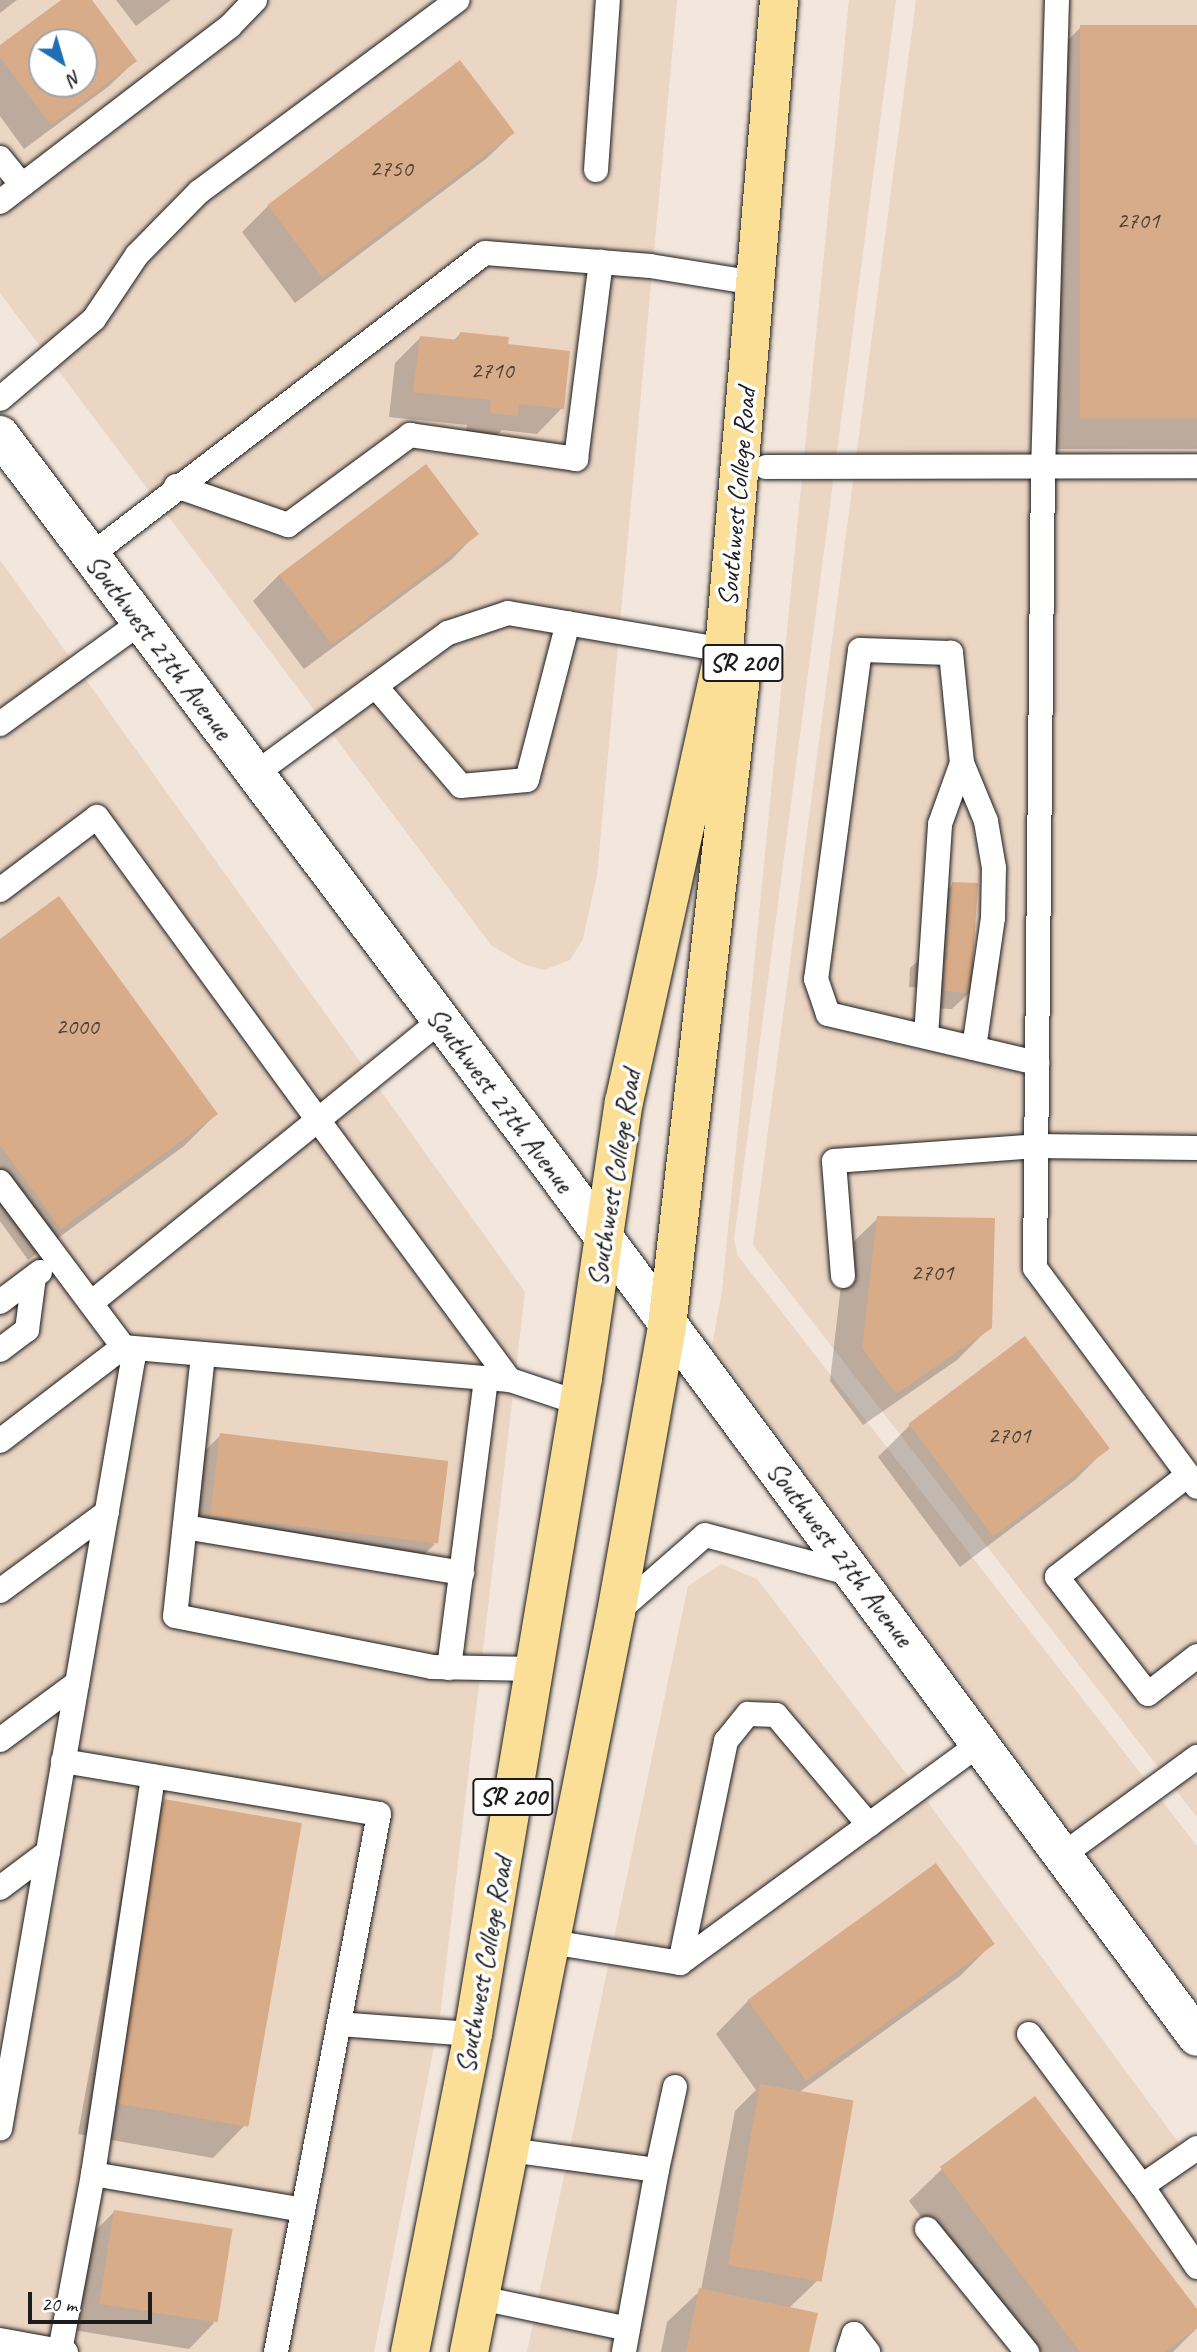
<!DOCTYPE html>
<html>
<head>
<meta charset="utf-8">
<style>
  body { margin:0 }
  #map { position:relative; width:1197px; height:2352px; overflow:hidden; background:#f3e6dc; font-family:Caveat,sans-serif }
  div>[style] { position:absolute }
  .built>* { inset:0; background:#ebd5c3 }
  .shadow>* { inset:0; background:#0003 }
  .building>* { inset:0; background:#d8ac89; transform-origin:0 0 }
  .roads { filter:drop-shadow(0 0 2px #1c1c1c) drop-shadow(0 0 2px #1c1c1c) }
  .lane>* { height:24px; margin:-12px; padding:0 12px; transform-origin:12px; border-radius:12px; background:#fff }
  .secondary>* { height:38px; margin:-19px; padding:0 19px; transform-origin:19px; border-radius:19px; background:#fff }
  .primary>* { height:38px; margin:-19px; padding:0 19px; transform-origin:19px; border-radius:19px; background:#fbdf96 }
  span { translate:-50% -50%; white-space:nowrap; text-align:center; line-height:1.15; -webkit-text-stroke:7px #fff; paint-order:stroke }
  .number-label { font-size:24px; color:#4b4037 }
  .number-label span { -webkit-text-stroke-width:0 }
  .shield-label span { padding:2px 5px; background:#fff; border:2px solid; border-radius:5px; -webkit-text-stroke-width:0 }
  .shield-label { font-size:26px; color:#1c1c1c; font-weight:700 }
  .street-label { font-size:28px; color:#1c1c1c }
  .north { position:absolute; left:28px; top:28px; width:70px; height:70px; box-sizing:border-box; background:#fff; border:2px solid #a4a4a4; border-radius:50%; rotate:143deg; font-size:19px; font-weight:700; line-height:28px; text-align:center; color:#1c1c1c }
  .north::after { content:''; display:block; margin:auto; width:24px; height:32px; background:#1f6fb2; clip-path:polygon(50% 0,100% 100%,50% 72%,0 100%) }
  .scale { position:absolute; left:28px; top:2292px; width:124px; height:32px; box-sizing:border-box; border:4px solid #1c1c1c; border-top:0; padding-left:9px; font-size:21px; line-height:24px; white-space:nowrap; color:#1c1c1c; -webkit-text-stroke:5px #fff; paint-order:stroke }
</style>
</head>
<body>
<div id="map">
  <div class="built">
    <i style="clip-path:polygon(evenodd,0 0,677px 0,597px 875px,583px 939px,570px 960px,544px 970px,523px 964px,492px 946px,0 293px,0 0,42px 42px,84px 42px,84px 84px,42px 84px,42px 42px)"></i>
    <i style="clip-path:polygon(849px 0,896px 0,734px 1240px,738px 1256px,1197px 1846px,1197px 2001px,712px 1346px,722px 1291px)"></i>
    <i style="clip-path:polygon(916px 0,1197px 0,1197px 1817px,753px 1245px)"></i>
    <i style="clip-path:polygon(0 560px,525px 1292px,440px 2016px,374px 2352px,0 2352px)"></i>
    <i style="clip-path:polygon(721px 1564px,757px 1579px,918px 1789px,1197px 2168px,1197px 2352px,527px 2352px,688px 1586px)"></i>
  </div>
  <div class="shadow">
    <i style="clip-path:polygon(0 0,17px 0,0 13px)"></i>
    <i style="clip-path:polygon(evenodd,64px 0,89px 0,135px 61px,109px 86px,24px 149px,0 116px,0 47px,64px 0,42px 42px,84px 42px,84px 84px,42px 84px,42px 42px)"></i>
    <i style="clip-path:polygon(116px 0,171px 0,136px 26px)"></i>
    <i style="clip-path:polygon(1081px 27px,1197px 27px,1197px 449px,1045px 449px,1049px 59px)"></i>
    <i style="clip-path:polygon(460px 62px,513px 133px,487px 158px,295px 303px,242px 232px,268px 206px)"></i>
    <i style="clip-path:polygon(460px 334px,506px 346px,562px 408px,537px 434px,502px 430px,491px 441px,465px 438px,467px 425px,389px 417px,395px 363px,421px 337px,453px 341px)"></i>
    <i style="clip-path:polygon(476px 534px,451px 560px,304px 669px,253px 601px,279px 575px)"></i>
    <i style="clip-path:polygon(953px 884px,971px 964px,997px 984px,988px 993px,970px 992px,952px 1009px,928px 1008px,930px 988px,909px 987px,910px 968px,919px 960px,935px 901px)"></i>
    <i style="clip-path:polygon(0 942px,216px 1114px,184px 1146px,28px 1260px,0 1221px)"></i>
    <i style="clip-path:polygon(878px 1218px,990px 1327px,957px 1360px,863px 1425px,830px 1381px,845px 1250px)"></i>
    <i style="clip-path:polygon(910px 1425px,1107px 1448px,1075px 1480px,960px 1567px,878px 1457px)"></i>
    <i style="clip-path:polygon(221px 1435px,435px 1544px,409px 1569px,184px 1540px,195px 1460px)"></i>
    <i style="clip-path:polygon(164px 1801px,245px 2125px,213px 2158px,78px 2134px,132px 1834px)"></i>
    <i style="clip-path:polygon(992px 1944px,960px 1976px,798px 2093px,817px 2281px,789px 2308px,808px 2352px,661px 2352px,667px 2322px,701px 2290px,735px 2111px,756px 2090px,716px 2034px,748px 2001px)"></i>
    <i style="clip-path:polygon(942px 2169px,1197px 2312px,1197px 2328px,1173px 2352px,1023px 2352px,909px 2201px)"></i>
    <i style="clip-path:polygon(115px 2211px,214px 2323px,189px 2349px,73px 2330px,89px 2237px)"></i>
  </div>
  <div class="building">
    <i style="clip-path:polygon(evenodd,61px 0,92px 0,137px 61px,51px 125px,0 57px,0 45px,61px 0,42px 42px,84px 42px,84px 84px,42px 84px,42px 42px)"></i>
    <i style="left:1080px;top:25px;width:117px;height:393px"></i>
    <i style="left:460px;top:60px;width:91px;height:241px;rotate:53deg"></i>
    <i style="clip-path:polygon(460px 332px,509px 337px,508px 344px,570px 351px,564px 409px,519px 404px,518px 416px,490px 413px,491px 400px,413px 392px,420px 336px,459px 340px)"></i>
    <i style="left:426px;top:464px;width:88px;height:184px;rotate:53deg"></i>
    <i style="clip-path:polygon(952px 882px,978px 883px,973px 962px,1000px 964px,998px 985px,972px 983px,971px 993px,945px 991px,945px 981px,916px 979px,918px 958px,947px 960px)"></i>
    <i style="clip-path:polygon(59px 896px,218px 1114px,61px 1229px,0 1145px,0 939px)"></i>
    <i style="clip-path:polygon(877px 1216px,995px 1218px,992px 1328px,896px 1394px,862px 1348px)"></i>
    <i style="left:1025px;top:1336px;width:141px;height:146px;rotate:53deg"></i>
    <i style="left:220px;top:1433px;width:230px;height:83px;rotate:7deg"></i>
    <i style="left:164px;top:1799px;width:140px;height:308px;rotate:10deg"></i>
    <i style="left:936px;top:1863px;width:100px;height:233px;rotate:54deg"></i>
    <i style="left:760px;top:2084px;width:95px;height:184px;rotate:10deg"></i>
    <i style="clip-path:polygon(1035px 2096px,1197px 2309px,1197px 2328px,1165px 2352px,1080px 2352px,940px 2167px)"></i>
    <i style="left:114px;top:2210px;width:120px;height:95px;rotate:9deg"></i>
    <i style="clip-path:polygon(699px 2288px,818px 2313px,809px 2352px,686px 2352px)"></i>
  </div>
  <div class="roads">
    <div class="lane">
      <i style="left:1057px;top:0;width:465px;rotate:91.7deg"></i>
      <i style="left:1043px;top:465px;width:803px;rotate:90.57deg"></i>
      <i style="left:1035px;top:1268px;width:272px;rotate:53.5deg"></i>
      <i style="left:0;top:158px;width:35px;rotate:51deg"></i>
      <i style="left:596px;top:170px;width:170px;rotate:-86deg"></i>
      <i style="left:0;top:202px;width:290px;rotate:-37.4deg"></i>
      <i style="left:230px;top:26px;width:36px;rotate:-46deg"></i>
      <i style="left:0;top:399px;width:123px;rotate:-40.4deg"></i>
      <i style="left:94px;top:319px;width:77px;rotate:-56.1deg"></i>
      <i style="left:137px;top:255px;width:88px;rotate:-45.5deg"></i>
      <i style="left:199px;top:192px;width:322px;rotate:-36.6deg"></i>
      <i style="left:766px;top:467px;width:431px;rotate:-0.1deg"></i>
      <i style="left:176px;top:486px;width:119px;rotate:19.2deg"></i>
      <i style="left:288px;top:525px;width:152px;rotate:-36.4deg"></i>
      <i style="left:410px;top:435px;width:168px;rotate:8.2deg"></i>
      <i style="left:576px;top:459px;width:199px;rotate:-82.8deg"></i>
      <i style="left:91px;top:555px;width:496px;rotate:-37.5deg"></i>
      <i style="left:485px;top:253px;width:166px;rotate:4.5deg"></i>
      <i style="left:650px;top:266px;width:106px;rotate:9.2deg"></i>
      <i style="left:377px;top:688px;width:129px;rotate:49.4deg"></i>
      <i style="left:461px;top:786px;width:66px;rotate:-5.2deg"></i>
      <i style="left:527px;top:780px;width:162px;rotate:-75.4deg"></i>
      <i style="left:0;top:724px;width:174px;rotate:-35.9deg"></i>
      <i style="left:255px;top:774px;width:239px;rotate:-36.2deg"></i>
      <i style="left:448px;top:633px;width:63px;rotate:-18.4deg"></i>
      <i style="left:508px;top:613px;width:219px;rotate:9.7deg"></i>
      <i style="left:0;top:890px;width:121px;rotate:-37deg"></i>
      <i style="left:97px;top:817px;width:375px;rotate:53.9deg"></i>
      <i style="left:318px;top:1120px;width:159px;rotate:-39.1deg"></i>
      <i style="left:926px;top:1036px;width:212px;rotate:-86.2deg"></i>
      <i style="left:940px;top:824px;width:65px;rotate:-70.2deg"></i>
      <i style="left:974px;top:1048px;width:131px;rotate:-81.7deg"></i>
      <i style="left:993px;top:918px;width:50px;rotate:-88.9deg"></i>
      <i style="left:994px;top:868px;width:48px;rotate:-99.7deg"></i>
      <i style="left:986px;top:821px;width:63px;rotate:-112.5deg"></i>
      <i style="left:962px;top:763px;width:111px;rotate:-95.7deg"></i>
      <i style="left:951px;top:653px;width:91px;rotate:-178.1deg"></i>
      <i style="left:860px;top:650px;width:332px;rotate:97.6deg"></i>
      <i style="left:816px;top:979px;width:37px;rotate:71deg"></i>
      <i style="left:828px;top:1014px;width:215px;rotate:13.2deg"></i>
      <i style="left:0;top:1182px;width:222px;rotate:53.2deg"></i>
      <i style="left:133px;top:1360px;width:780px;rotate:99.81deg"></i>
      <i style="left:843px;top:1276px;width:115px;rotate:-94.5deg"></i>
      <i style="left:834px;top:1161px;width:203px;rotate:-4.2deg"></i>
      <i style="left:1036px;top:1146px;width:161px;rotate:0.7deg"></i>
      <i style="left:0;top:1302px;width:50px;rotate:-36.9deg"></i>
      <i style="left:91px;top:1303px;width:292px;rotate:-38.9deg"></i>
      <i style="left:318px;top:1120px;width:323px;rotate:53.6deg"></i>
      <i style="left:0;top:1350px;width:34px;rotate:-37deg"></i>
      <i style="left:27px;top:1330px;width:53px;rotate:-82.5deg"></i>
      <i style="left:203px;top:1355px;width:262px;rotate:96.1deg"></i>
      <i style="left:175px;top:1616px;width:262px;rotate:11.2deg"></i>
      <i style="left:432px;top:1667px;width:102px;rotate:1.1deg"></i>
      <i style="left:0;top:1441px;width:155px;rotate:-37.4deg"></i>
      <i style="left:123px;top:1347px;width:388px;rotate:4.9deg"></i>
      <i style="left:510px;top:1380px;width:73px;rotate:18.4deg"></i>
      <i style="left:1188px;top:1475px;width:166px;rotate:142.1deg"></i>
      <i style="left:1057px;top:1577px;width:148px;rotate:52.1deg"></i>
      <i style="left:1148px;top:1694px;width:62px;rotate:-37.8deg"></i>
      <i style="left:185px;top:1527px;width:281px;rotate:9.4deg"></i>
      <i style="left:0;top:1591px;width:133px;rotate:-36.4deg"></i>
      <i style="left:616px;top:1613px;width:118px;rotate:-41.2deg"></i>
      <i style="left:705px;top:1535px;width:156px;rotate:14.8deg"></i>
      <i style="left:449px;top:1668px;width:289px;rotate:-82.7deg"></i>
      <i style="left:0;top:1740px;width:96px;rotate:-36.5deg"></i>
      <i style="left:63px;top:1761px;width:320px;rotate:9.5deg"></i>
      <i style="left:379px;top:1814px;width:548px;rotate:100.84deg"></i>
      <i style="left:1064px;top:1854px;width:165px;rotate:-36.1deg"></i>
      <i style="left:0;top:1888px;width:60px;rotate:-36.9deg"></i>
      <i style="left:551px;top:1942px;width:131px;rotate:9.2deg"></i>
      <i style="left:680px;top:1963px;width:373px;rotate:-36.2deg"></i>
      <i style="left:680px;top:1963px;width:227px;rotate:-78.3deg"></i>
      <i style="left:726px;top:1741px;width:35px;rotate:-51deg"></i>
      <i style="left:748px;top:1714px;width:28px;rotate:2deg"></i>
      <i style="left:776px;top:1715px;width:144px;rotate:49.8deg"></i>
      <i style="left:339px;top:2024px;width:134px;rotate:4.3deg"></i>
      <i style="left:1029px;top:2034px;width:189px;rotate:53.4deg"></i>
      <i style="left:1197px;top:2148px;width:67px;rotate:145.4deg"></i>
      <i style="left:1142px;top:2186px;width:98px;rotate:55.8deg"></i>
      <i style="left:509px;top:2150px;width:149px;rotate:7.7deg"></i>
      <i style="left:657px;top:2170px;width:185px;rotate:100.3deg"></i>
      <i style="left:657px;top:2170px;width:85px;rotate:-77.8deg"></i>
      <i style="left:93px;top:2174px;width:402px;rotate:-81.4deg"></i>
      <i style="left:927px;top:2229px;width:159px;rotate:50.9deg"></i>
      <i style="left:480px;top:2298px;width:151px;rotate:11.8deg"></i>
      <i style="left:0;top:2340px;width:67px;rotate:10.3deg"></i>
      <i style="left:60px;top:2351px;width:180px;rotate:-79.4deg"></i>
      <i style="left:93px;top:2174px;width:213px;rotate:9.7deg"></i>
      <i style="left:848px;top:2352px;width:19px;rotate:-72deg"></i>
      <i style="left:854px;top:2334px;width:23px;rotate:52deg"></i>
    </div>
    <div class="secondary">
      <i style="left:0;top:435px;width:920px;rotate:52.99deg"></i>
      <i style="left:554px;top:1170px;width:1079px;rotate:53.44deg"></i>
    </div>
    <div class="primary">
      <i style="left:410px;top:2352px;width:324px;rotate:-78.8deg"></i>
      <i style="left:473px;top:2034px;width:665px;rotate:-80.48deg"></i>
      <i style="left:583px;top:1378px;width:279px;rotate:-81.6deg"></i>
      <i style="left:624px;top:1102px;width:463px;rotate:-77.5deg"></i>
      <i style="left:724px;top:650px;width:652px;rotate:-85.16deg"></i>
      <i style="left:469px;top:2352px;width:753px;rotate:-78.75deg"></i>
      <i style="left:616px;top:1613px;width:291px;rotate:-79.9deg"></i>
      <i style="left:667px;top:1326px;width:662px;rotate:-83.5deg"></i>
    </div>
  </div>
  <div class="number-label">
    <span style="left:391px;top:169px">2750</span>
    <span style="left:1138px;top:221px">2701</span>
    <span style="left:492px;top:371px">2710</span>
    <span style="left:77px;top:1027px">2000</span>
    <span style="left:932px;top:1273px">2701</span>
    <span style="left:1009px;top:1436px">2701</span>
  </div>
  <div class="shield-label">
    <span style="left:743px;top:663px">SR 200</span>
    <span style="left:513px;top:1797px">SR 200</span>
  </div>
  <div class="street-label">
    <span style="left:737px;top:497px;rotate:-85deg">Southwest College Road</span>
    <span style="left:159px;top:647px;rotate:53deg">Southwest 27th Avenue</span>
    <span style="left:500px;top:1100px;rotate:53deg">Southwest 27th Avenue</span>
    <span style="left:614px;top:1178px;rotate:-81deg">Southwest College Road</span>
    <span style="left:840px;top:1554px;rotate:53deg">Southwest 27th Avenue</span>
    <span style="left:484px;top:1965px;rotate:-80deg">Southwest College Road</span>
  </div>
  <div class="north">N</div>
  <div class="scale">20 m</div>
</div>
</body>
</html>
